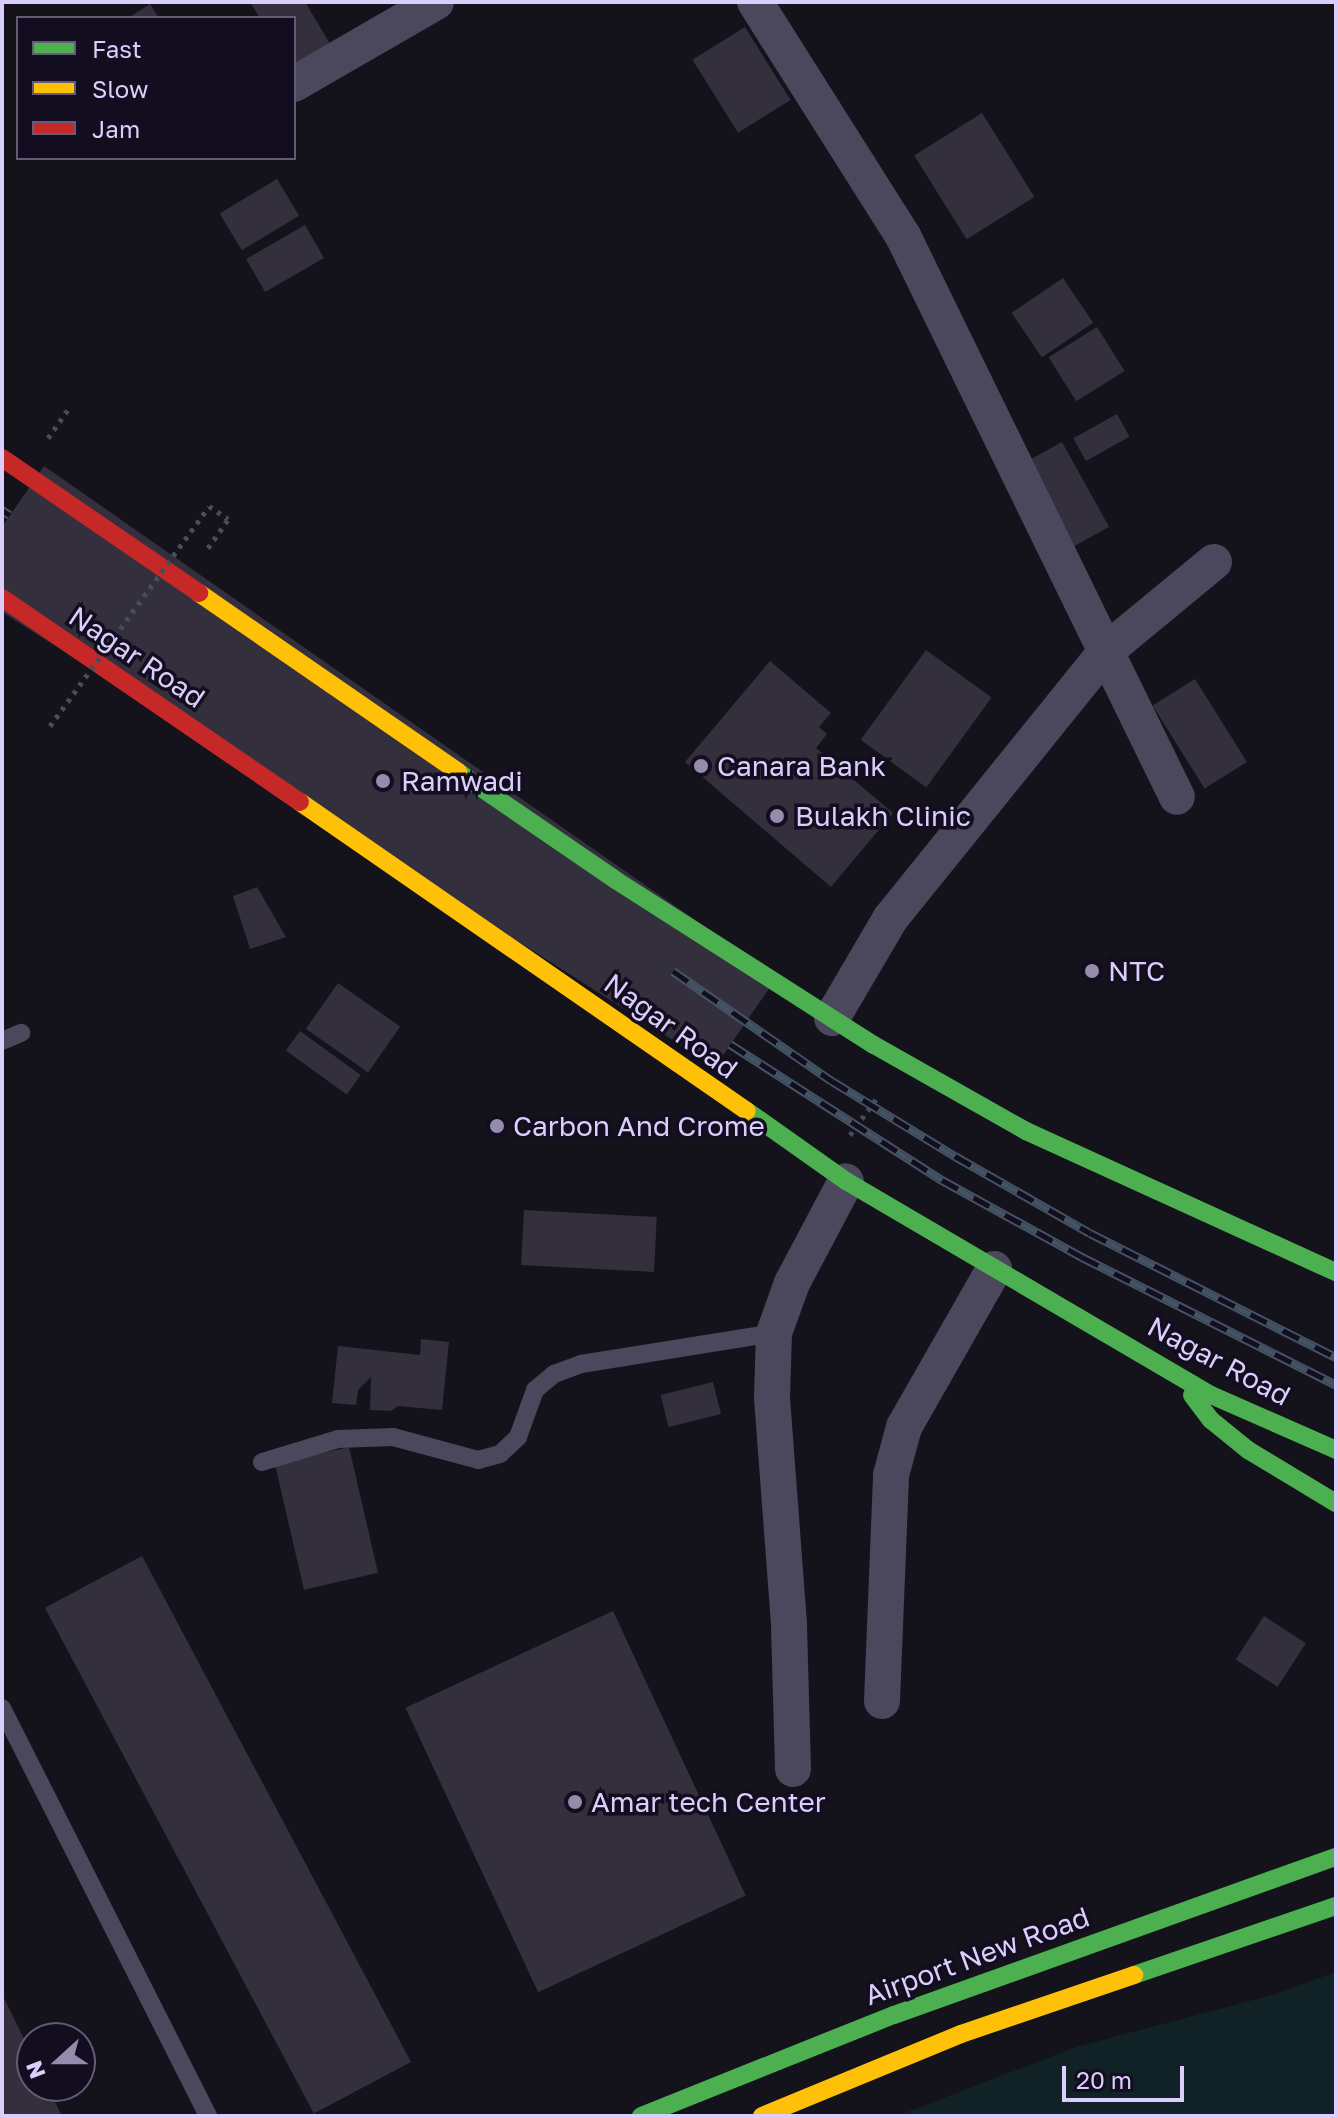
<!DOCTYPE html>
<html>
<head>
<meta charset="utf-8">
<style>
  body { margin:0 }
  #map { position:relative; width:1338px; height:2118px; overflow:hidden; background:#14121b; font-family:"Golos Text",sans-serif }
  div>[style] { position:absolute }
  .green>* { inset:0; background:#112226 }
  .building>* { inset:0; background:#342f3d; transform-origin:0 0 }
  .path>* { height:5px; margin-top:-2.5px; transform-origin:0; background:repeating-linear-gradient(90deg,#464e5c 0 4px,transparent 0 10px) }
  .lane>* { height:18px; margin:-9px; padding:0 9px; transform-origin:9px; border-radius:9px; background:#4b475c }
  .street>* { height:36px; margin:-18px; padding:0 18px; transform-origin:18px; border-radius:18px; background:#4b475c }
  .fast>* { height:18px; margin:-9px; padding:0 9px; transform-origin:9px; border-radius:9px; background:#4caf50 }
  .slow>* { height:18px; margin:-9px; padding:0 9px; transform-origin:9px; border-radius:9px; background:#ffc107 }
  .jam>* { height:18px; margin:-9px; padding:0 9px; transform-origin:9px; border-radius:9px; background:#c62828 }
  .rail>* { height:9px; margin-top:-4.5px; transform-origin:0; background:repeating-linear-gradient(90deg,#130e1f 0 18px,#445364 0 36px); box-sizing:border-box; border-block:2px solid #445364 }
  .path-bridge>* { height:5px; margin-top:-2.5px; transform-origin:0; background:repeating-linear-gradient(90deg,#464e5c 0 4px,transparent 0 10px) }
  .dots>* { width:22px; height:22px; translate:-50% -50%; box-sizing:border-box; border:4px solid #130e1f; border-radius:50% }
  span { translate:-50% -50%; white-space:nowrap; text-align:center; line-height:1.15; -webkit-text-stroke:7px #130e1f; paint-order:stroke }
  .street-label { font-size:28px; color:#dbcefc }
  .poi-label { font-size:28px; color:#dbcefc }
  .left { translate:0 -50%; text-align:left }
  .frame { position:absolute; inset:0; border:4px solid #dbcefc; pointer-events:none }
  .legend { position:absolute; left:16px; top:16px; width:280px; height:144px; box-sizing:border-box; background:#130e1f; border:2px solid #635b77; margin:0; padding:10px 14px; list-style:none; font-size:24px; color:#dbcefc }
  .legend li { display:flex; align-items:center; gap:16px; height:40px }
  .legend b { width:40px; border:2px solid #635b77 }
  .north { position:absolute; left:16px; top:2022px; width:80px; height:80px; box-sizing:border-box; background:#130e1f; border:2px solid #635b77; border-radius:50%; rotate:249deg; font-size:22px; font-weight:700; line-height:32px; text-align:center; color:#dbcefc }
  .north::after { content:''; display:block; margin:auto; width:28px; height:36px; background:#958cad; clip-path:polygon(50% 0,100% 100%,50% 72%,0 100%) }
  .scale { position:absolute; left:1062px; top:2066px; width:122px; height:36px; box-sizing:border-box; border:4px solid #dbcefc; border-top:0; padding-left:10px; font-size:24px; line-height:28px; white-space:nowrap; color:#dbcefc; -webkit-text-stroke:6px #130e1f; paint-order:stroke }
</style>
</head>
<body>
<div id="map">
  <div class="green">
    <i style="clip-path:polygon(1336px 1972px,1336px 2116px,897px 2116px,1076px 2047px,1272px 1995px)"></i>
  </div>
  <div class="building">
    <i style="clip-path:polygon(250px 2px,305px 2px,332px 47px,294px 71px,294px 18px,260px 18px)"></i>
    <i style="clip-path:polygon(150px 4px,159px 18px,128px 18px)"></i>
    <i style="left:745px;top:27px;width:86px;height:62px;rotate:58deg"></i>
    <i style="left:982px;top:113px;width:99px;height:80px;rotate:58deg"></i>
    <i style="left:277px;top:179px;width:43px;height:67px;rotate:59deg"></i>
    <i style="left:305px;top:225px;width:38px;height:68px;rotate:60deg"></i>
    <i style="left:1063px;top:278px;width:54px;height:62px;rotate:56deg"></i>
    <i style="left:1097px;top:327px;width:52px;height:57px;rotate:58deg"></i>
    <i style="left:1117px;top:414px;width:26px;height:50px;rotate:61deg"></i>
    <i style="left:1062px;top:442px;width:97px;height:45px;rotate:61deg"></i>
    <i style="clip-path:polygon(44px 466px,777px 977px,715px 1067px,2px 612px,2px 527px)"></i>
    <i style="left:926px;top:650px;width:81px;height:111px;rotate:36deg"></i>
    <i style="clip-path:polygon(770px 661px,831px 713px,819px 727px,827px 734px,816px 748px,893px 813px,831px 887px,685px 762px)"></i>
    <i style="left:1195px;top:679px;width:98px;height:50px;rotate:58deg"></i>
    <i style="clip-path:polygon(257px 887px,286px 937px,250px 949px,233px 896px)"></i>
    <i style="left:338px;top:983px;width:76px;height:56px;rotate:35deg"></i>
    <i style="left:300px;top:1031px;width:75px;height:24px;rotate:36deg"></i>
    <i style="left:524px;top:1210px;width:133px;height:55px;rotate:3deg"></i>
    <i style="clip-path:polygon(421px 1339px,449px 1342px,442px 1410px,398px 1406px,391px 1411px,370px 1410px,371px 1377px,358px 1390px,356px 1405px,332px 1403px,338px 1346px,420px 1355px)"></i>
    <i style="left:713px;top:1382px;width:33px;height:54px;rotate:76deg"></i>
    <i style="left:349px;top:1447px;width:129px;height:76px;rotate:77deg"></i>
    <i style="left:142px;top:1556px;width:573px;height:110px;rotate:62deg"></i>
    <i style="left:613px;top:1611px;width:314px;height:229px;rotate:65deg"></i>
    <i style="left:1264px;top:1616px;width:50px;height:52px;rotate:33deg"></i>
    <i style="clip-path:polygon(2px 1994px,32px 2055px,32px 2086px,47px 2086px,62px 2116px,2px 2116px)"></i>
  </div>
  <div class="path">
    <i style="left:48px;top:438px;width:35px;rotate:-55deg"></i>
    <i style="left:208px;top:548px;width:35px;rotate:-55deg"></i>
    <i style="left:850px;top:1135px;width:49px;rotate:-54.1deg"></i>
  </div>
  <div class="lane">
    <i style="left:2px;top:1041px;width:21px;rotate:-23deg"></i>
    <i style="left:262px;top:1462px;width:79px;rotate:-16.8deg"></i>
    <i style="left:338px;top:1439px;width:55px;rotate:-2.1deg"></i>
    <i style="left:393px;top:1437px;width:88px;rotate:15.1deg"></i>
    <i style="left:478px;top:1460px;width:23px;rotate:-15deg"></i>
    <i style="left:500px;top:1454px;width:25px;rotate:-43deg"></i>
    <i style="left:518px;top:1437px;width:50px;rotate:-70.1deg"></i>
    <i style="left:535px;top:1390px;width:25px;rotate:-40deg"></i>
    <i style="left:554px;top:1374px;width:29px;rotate:-20deg"></i>
    <i style="left:581px;top:1364px;width:195px;rotate:-9.1deg"></i>
    <i style="left:2px;top:1708px;width:457px;rotate:63.2deg"></i>
  </div>
  <div class="street">
    <i style="left:755px;top:2px;width:277px;rotate:57.7deg"></i>
    <i style="left:903px;top:236px;width:624px;rotate:63.97deg"></i>
    <i style="left:294px;top:84px;width:164px;rotate:-30deg"></i>
    <i style="left:832px;top:1018px;width:115px;rotate:-59.6deg"></i>
    <i style="left:890px;top:919px;width:344px;rotate:-51.1deg"></i>
    <i style="left:1106px;top:651px;width:140px;rotate:-39.5deg"></i>
    <i style="left:882px;top:1701px;width:226px;rotate:-87.7deg"></i>
    <i style="left:891px;top:1475px;width:50px;rotate:-74.8deg"></i>
    <i style="left:904px;top:1427px;width:182px;rotate:-60.3deg"></i>
    <i style="left:793px;top:1769px;width:145px;rotate:-91.6deg"></i>
    <i style="left:789px;top:1624px;width:228px;rotate:-94.3deg"></i>
    <i style="left:772px;top:1397px;width:64px;rotate:-88.2deg"></i>
    <i style="left:774px;top:1333px;width:53px;rotate:-70.2deg"></i>
    <i style="left:792px;top:1283px;width:115px;rotate:-62.1deg"></i>
  </div>
  <div class="fast">
    <i style="left:458px;top:772px;width:189px;rotate:34.4deg"></i>
    <i style="left:614px;top:879px;width:308px;rotate:32.6deg"></i>
    <i style="left:874px;top:1045px;width:175px;rotate:29.5deg"></i>
    <i style="left:1026px;top:1131px;width:341px;rotate:24.5deg"></i>
    <i style="left:747px;top:1111px;width:121px;rotate:35.3deg"></i>
    <i style="left:846px;top:1181px;width:423px;rotate:30.4deg"></i>
    <i style="left:1211px;top:1395px;width:137px;rotate:23.7deg"></i>
    <i style="left:1192px;top:1395px;width:31px;rotate:53deg"></i>
    <i style="left:1211px;top:1420px;width:48px;rotate:39deg"></i>
    <i style="left:1248px;top:1450px;width:103px;rotate:31.1deg"></i>
    <i style="left:1134px;top:1975px;width:213px;rotate:-18.9deg"></i>
    <i style="left:641px;top:2116px;width:272px;rotate:-21.8deg"></i>
    <i style="left:894px;top:2015px;width:469px;rotate:-19.7deg"></i>
  </div>
  <div class="slow">
    <i style="left:199px;top:593px;width:315px;rotate:34.6deg"></i>
    <i style="left:300px;top:802px;width:543px;rotate:34.66deg"></i>
    <i style="left:762px;top:2116px;width:215px;rotate:-22.4deg"></i>
    <i style="left:961px;top:2034px;width:183px;rotate:-18.8deg"></i>
  </div>
  <div class="jam">
    <i style="left:2px;top:458px;width:239px;rotate:34.4deg"></i>
    <i style="left:2px;top:598px;width:361px;rotate:34.4deg"></i>
  </div>
  <div class="rail">
    <i style="left:2px;top:510px;width:9px;rotate:32deg"></i>
    <i style="left:673px;top:971px;width:193px;rotate:34.7deg"></i>
    <i style="left:832px;top:1081px;width:144px;rotate:31.4deg"></i>
    <i style="left:955px;top:1156px;width:155px;rotate:29.7deg"></i>
    <i style="left:1090px;top:1233px;width:275px;rotate:26.8deg"></i>
    <i style="left:730px;top:1044px;width:252px;rotate:32.7deg"></i>
    <i style="left:942px;top:1180px;width:160px;rotate:28.8deg"></i>
    <i style="left:1082px;top:1257px;width:284px;rotate:26.7deg"></i>
  </div>
  <div class="path-bridge">
    <i style="left:50px;top:726px;width:271px;rotate:-54.1deg"></i>
    <i style="left:209px;top:506px;width:23px;rotate:34deg"></i>
  </div>
  <div class="dots">
    <i style="left:701px;top:766px;background:#958cad"></i>
    <i style="left:383px;top:781px;background:#958cad"></i>
    <i style="left:777px;top:816px;background:#958cad"></i>
    <i style="left:1092px;top:971px;background:#958cad"></i>
    <i style="left:497px;top:1126px;background:#958cad"></i>
    <i style="left:575px;top:1802px;background:#958cad"></i>
  </div>
  <div class="street-label">
    <span style="left:137px;top:657px;rotate:34deg">Nagar Road</span>
    <span style="left:671px;top:1026px;rotate:36deg">Nagar Road</span>
    <span style="left:1219px;top:1361px;rotate:28deg">Nagar Road</span>
    <span style="left:977px;top:1956px;rotate:-20deg">Airport New Road</span>
  </div>
  <div class="poi-label">
    <span class="left" style="left:717px;top:766px">Canara Bank</span>
    <span class="left" style="left:401px;top:781px">Ramwadi</span>
    <span class="left" style="left:795px;top:816px">Bulakh Clinic</span>
    <span class="left" style="left:1108px;top:971px">NTC</span>
    <span class="left" style="left:513px;top:1126px">Carbon And Crome</span>
    <span class="left" style="left:591px;top:1802px">Amar tech Center</span>
  </div>
  <div class="frame"></div>
  <ul class="legend">
  <li><b style="height:10px;background:#4caf50"></b>Fast</li>
  <li><b style="height:10px;background:#ffc107"></b>Slow</li>
  <li><b style="height:10px;background:#c62828"></b>Jam</li>
  </ul>
  <div class="north">N</div>
  <div class="scale">20 m</div>
</div>
</body>
</html>
